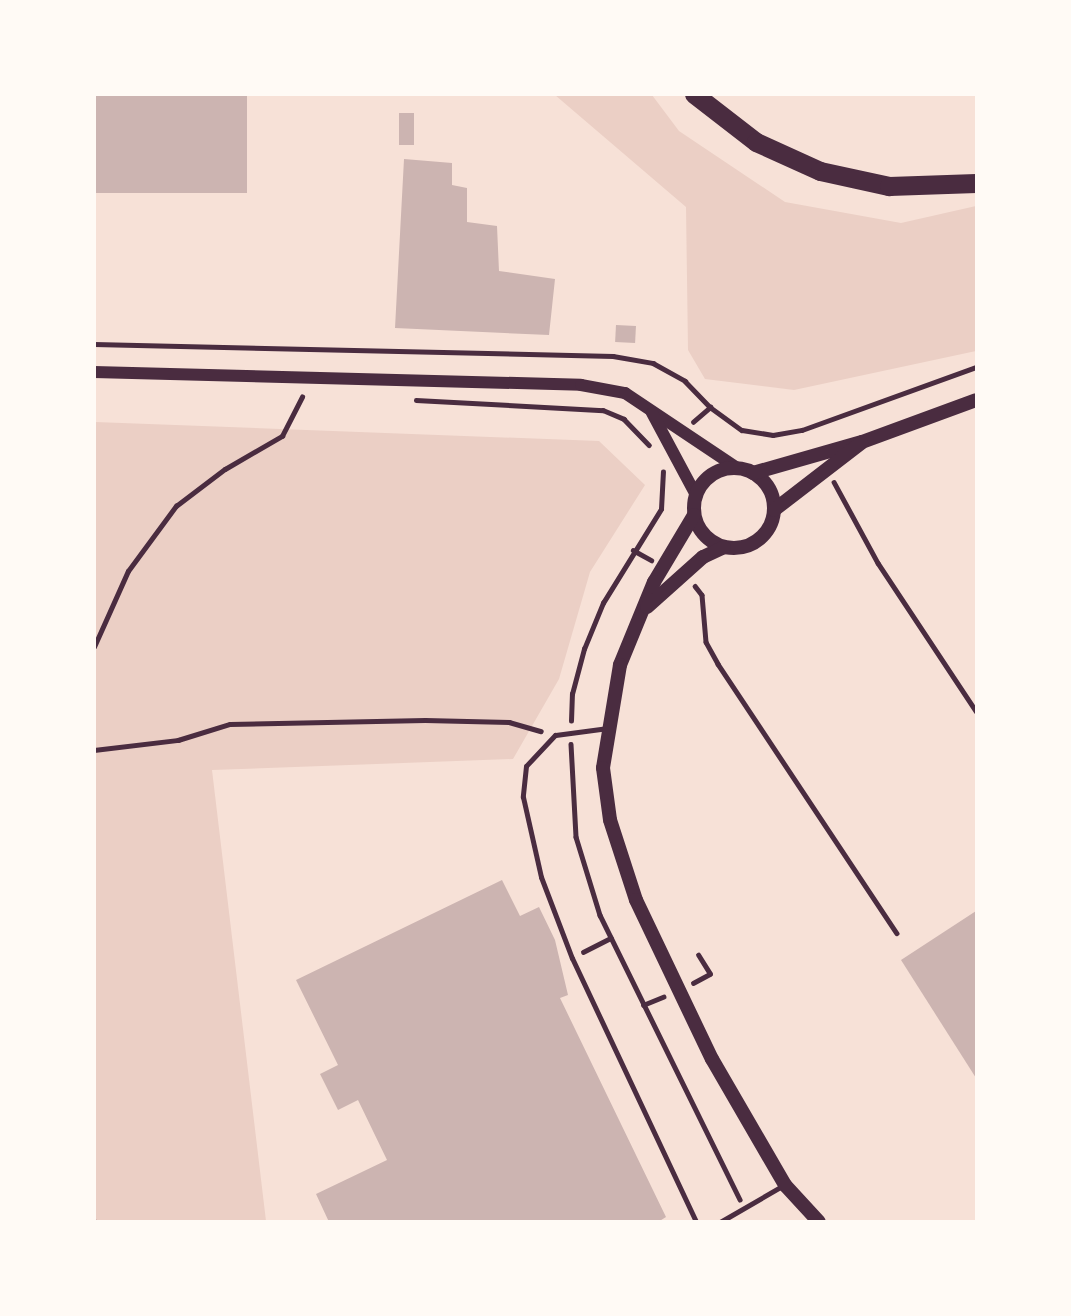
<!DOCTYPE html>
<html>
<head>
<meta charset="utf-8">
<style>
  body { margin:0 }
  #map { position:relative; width:1071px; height:1316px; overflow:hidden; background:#f7e1d7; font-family:"PT Serif",serif }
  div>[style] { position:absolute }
  .green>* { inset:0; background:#ebcfc5 }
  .building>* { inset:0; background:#ccb4b1; transform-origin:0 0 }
  .path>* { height:4.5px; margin:-2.25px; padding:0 2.25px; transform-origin:2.25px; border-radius:2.25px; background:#4a2c40 }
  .service>* { height:5px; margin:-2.5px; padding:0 2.5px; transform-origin:2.5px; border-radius:2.5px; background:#4a2c40 }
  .tertiary>* { height:12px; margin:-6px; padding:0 6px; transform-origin:6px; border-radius:6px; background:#4a2c40 }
  .secondary>* { height:14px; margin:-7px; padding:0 7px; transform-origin:7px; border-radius:7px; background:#4a2c40 }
  .secondary>.ring { margin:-7px; padding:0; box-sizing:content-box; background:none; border:14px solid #4a2c40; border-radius:50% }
  .trunk>* { height:19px; margin:-9.5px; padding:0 9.5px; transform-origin:9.5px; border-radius:9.5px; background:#4a2c40 }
  span { translate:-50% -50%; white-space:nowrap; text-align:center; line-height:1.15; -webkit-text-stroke:5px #fffaf5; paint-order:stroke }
  .frame { position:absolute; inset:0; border:96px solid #fffaf5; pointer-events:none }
</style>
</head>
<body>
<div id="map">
  <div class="green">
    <i style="clip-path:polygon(555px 95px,652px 95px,679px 131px,785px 202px,901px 223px,976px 206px,976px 351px,794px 390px,705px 379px,688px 350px,686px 207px)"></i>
    <i style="clip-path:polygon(95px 422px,599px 441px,645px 485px,590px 572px,559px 679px,513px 759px,212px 770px,266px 1221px,95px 1222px)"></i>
  </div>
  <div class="building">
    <i style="left:94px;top:94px;width:153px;height:99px"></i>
    <i style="left:399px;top:113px;width:15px;height:32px"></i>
    <i style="clip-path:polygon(404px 159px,452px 163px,452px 185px,467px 188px,467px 222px,497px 226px,499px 271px,555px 279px,549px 335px,395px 328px)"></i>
    <i style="left:616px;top:325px;width:20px;height:17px;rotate:3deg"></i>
    <i style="clip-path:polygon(502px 880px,520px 916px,539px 907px,555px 940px,568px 995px,560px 998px,666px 1217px,658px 1222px,329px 1222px,316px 1194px,387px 1160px,358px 1100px,338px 1110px,320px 1074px,338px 1065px,296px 980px)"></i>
    <i style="clip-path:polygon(976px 911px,976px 1078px,901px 960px)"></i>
  </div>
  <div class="path">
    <i style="left:94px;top:344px;width:519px;rotate:1.32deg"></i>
    <i style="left:613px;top:356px;width:41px;rotate:9.9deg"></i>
    <i style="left:653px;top:363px;width:37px;rotate:29deg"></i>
    <i style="left:685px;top:381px;width:36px;rotate:46deg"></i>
    <i style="left:416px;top:400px;width:187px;rotate:3.1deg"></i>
    <i style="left:603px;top:410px;width:23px;rotate:23deg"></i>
    <i style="left:624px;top:419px;width:36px;rotate:46deg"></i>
    <i style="left:693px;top:422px;width:23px;rotate:-41deg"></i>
    <i style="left:710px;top:407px;width:39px;rotate:36deg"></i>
    <i style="left:742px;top:430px;width:31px;rotate:9deg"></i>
    <i style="left:773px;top:435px;width:29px;rotate:-10deg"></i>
    <i style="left:802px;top:430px;width:185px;rotate:-19.9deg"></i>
    <i style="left:834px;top:482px;width:92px;rotate:61.5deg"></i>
    <i style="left:878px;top:563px;width:178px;rotate:56.5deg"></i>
    <i style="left:633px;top:550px;width:21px;rotate:29deg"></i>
    <i style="left:695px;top:586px;width:11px;rotate:52deg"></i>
    <i style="left:702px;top:595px;width:47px;rotate:85.1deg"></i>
    <i style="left:706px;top:642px;width:25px;rotate:61deg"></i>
    <i style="left:718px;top:664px;width:323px;rotate:56.4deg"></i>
    <i style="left:94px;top:647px;width:83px;rotate:-65.9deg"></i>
    <i style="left:128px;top:571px;width:81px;rotate:-53.6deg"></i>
    <i style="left:176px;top:506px;width:61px;rotate:-37.1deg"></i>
    <i style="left:225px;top:469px;width:66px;rotate:-30.1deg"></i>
    <i style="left:282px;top:436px;width:44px;rotate:-62.9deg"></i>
    <i style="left:571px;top:721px;width:27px;rotate:-88deg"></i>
    <i style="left:572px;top:694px;width:47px;rotate:-75.1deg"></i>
    <i style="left:584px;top:649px;width:50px;rotate:-67.6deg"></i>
    <i style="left:603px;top:603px;width:110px;rotate:-58.3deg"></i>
    <i style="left:661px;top:509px;width:37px;rotate:-87deg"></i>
    <i style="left:571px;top:744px;width:93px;rotate:86.9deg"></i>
    <i style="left:576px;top:837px;width:82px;rotate:72.9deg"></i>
    <i style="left:600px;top:915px;width:317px;rotate:63.8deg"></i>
    <i style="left:94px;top:750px;width:85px;rotate:-6.8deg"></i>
    <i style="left:178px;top:740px;width:54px;rotate:-17.1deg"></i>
    <i style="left:230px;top:724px;width:195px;rotate:-1.2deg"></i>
    <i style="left:425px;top:720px;width:84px;rotate:1.4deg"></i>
    <i style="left:509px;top:722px;width:33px;rotate:16deg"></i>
    <i style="left:583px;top:952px;width:31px;rotate:-27deg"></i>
    <i style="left:693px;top:983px;width:19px;rotate:-28deg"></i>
    <i style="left:710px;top:974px;width:22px;rotate:-122deg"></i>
    <i style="left:643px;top:1005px;width:22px;rotate:-22deg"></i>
    <i style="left:94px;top:1221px;width:2px;rotate:27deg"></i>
  </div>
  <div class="service">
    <i style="left:608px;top:728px;width:53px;rotate:172.5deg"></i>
    <i style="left:555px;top:735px;width:42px;rotate:133.1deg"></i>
    <i style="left:526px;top:766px;width:31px;rotate:96deg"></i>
    <i style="left:523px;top:797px;width:82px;rotate:77.3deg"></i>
    <i style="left:541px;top:877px;width:87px;rotate:69.1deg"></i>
    <i style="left:572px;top:958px;width:292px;rotate:64.8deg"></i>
    <i style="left:720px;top:1222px;width:72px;rotate:-30.1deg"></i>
  </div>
  <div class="tertiary">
    <i style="left:94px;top:372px;width:487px;rotate:1.5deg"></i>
    <i style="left:581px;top:385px;width:45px;rotate:10.3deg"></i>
    <i style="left:625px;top:393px;width:135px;rotate:33.8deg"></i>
    <i style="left:652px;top:413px;width:93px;rotate:61.8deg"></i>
  </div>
  <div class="secondary">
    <i class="ring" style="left:694px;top:468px;width:66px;height:66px"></i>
    <i style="left:753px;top:473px;width:113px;rotate:-15.9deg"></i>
    <i style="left:862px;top:442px;width:121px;rotate:-20.2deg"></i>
    <i style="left:774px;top:510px;width:110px;rotate:-37.6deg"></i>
    <i style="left:694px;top:515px;width:78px;rotate:120.8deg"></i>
    <i style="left:654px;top:582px;width:90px;rotate:112.3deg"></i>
    <i style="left:620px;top:665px;width:104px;rotate:99.4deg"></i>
    <i style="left:603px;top:768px;width:52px;rotate:82.3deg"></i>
    <i style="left:610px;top:820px;width:84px;rotate:72deg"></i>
    <i style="left:636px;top:900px;width:176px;rotate:64.5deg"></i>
    <i style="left:712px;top:1059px;width:146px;rotate:59.9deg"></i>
    <i style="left:785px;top:1185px;width:50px;rotate:47.4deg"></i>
    <i style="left:647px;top:607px;width:75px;rotate:-41.8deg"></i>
    <i style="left:703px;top:557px;width:23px;rotate:-25deg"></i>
  </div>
  <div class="trunk">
    <i style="left:694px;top:94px;width:78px;rotate:37.7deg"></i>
    <i style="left:756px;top:142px;width:70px;rotate:24.4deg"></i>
    <i style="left:820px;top:171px;width:71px;rotate:12.3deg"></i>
    <i style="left:889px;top:186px;width:87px;rotate:-2deg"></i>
  </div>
  <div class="frame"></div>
</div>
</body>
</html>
